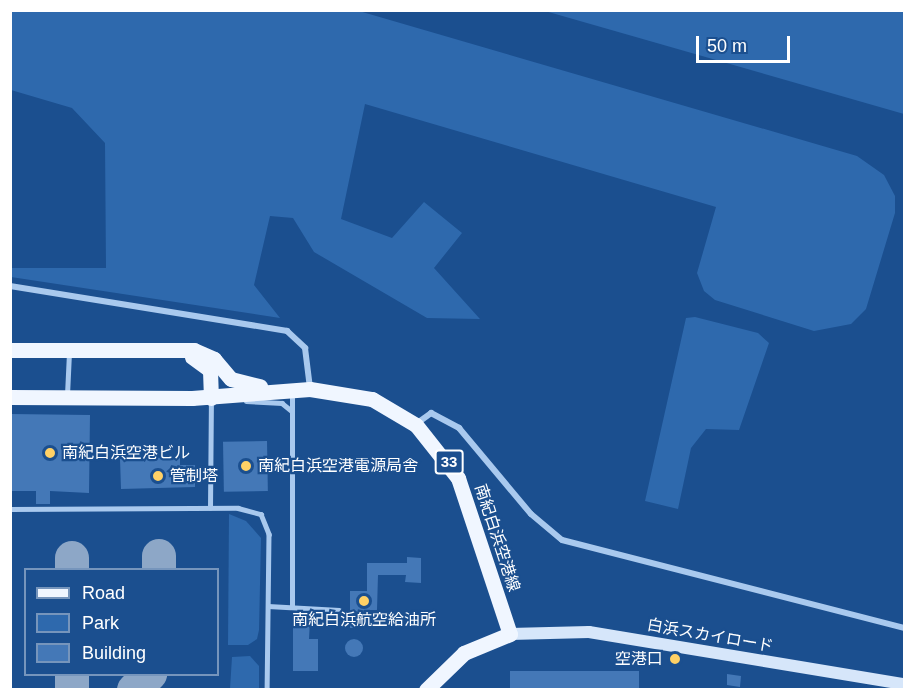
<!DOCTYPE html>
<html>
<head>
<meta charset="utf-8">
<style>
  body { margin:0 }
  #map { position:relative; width:915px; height:700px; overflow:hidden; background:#1b4f8f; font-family:Arial,"Noto Sans JP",sans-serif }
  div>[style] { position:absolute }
  .green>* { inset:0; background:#2e69ad }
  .taxiway>* { height:34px; margin:-17px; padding:0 17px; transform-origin:17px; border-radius:17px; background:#8da7c7 }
  .building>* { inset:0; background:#4478b7; transform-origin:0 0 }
  .round { border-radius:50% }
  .lane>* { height:4.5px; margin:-2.25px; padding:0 2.25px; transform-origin:2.25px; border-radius:2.25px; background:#a9c9ee }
  .street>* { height:6px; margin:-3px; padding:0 3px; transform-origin:3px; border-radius:3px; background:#a9c9ee }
  .secondary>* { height:12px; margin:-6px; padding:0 6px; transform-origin:6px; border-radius:6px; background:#d6e6fa }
  .primary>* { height:15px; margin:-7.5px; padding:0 7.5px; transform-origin:7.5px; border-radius:7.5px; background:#f0f6ff }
  .dots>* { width:16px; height:16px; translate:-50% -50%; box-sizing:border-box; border:3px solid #1b4f8f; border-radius:50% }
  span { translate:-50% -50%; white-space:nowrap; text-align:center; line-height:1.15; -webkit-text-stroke:4.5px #1b4f8f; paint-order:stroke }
  .shield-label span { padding:2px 4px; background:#1b4f8f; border:2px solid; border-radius:4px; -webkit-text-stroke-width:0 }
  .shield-label { font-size:15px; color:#fff; font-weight:700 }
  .poi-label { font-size:16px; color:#fff }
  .left { translate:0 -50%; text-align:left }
  .right { translate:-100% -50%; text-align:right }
  .street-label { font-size:16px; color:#fff }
  .frame { position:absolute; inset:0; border:12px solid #fff; pointer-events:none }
  .legend { position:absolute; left:24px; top:568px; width:195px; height:108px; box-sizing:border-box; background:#1b4f8f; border:2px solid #7695bc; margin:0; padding:8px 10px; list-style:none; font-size:18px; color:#fff }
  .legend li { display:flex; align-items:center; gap:12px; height:30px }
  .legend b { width:30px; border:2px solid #7695bc }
  .scale { position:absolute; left:696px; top:36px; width:94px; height:27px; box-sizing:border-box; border:3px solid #fff; border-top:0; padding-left:8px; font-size:18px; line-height:21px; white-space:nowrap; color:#fff; -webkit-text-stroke:4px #1b4f8f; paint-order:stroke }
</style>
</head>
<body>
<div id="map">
  <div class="green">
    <i style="clip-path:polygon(10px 11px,359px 11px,857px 156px,884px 175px,895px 196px,895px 213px,866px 309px,851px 324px,814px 331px,715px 300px,704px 291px,697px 273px,716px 207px,365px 104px,341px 219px,392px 238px,424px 202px,462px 233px,434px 268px,480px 319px,427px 318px,314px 252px,293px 218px,270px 216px,254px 285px,280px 318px,11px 277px,11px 268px,106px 268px,105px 143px,72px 108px,11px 90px)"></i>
    <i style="clip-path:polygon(545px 11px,904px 11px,904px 114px)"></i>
    <i style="clip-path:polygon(695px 317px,758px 333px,769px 343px,739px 430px,706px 429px,691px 448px,678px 509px,645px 501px,686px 318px)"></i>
    <i style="clip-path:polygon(229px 514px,246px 521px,261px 538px,259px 630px,257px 639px,248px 645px,228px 645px)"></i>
    <i style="clip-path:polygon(250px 656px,259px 666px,259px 689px,230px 689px,232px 657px)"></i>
  </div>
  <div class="taxiway">
    <i style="left:72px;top:558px;width:12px;rotate:90deg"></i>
    <i style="left:159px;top:570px;width:14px;rotate:-90deg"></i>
    <i style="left:72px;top:674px;width:16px;rotate:90deg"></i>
    <i style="left:134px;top:690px;width:23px;rotate:-45deg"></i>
  </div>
  <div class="building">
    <i style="clip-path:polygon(10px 414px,90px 415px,89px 493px,50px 491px,50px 504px,36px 504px,36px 491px,10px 491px)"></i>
    <i style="left:267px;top:441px;width:50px;height:44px;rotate:89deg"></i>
    <i style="clip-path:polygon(180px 457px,180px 465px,195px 465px,195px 487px,121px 489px,120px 459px)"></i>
    <i style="clip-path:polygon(407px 557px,421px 558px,421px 583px,405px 582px,406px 575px,378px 575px,377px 610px,364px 610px,364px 628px,350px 628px,350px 591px,367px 591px,367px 563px,407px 563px)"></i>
    <i style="clip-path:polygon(293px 619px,310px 620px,309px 639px,318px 639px,318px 671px,293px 671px)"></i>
    <i class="round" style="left:345px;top:639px;width:18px;height:18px"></i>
    <i style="left:510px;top:671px;width:129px;height:19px"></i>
    <i style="clip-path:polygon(727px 674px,741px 676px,740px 687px,727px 685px)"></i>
  </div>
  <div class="lane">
    <i style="left:67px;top:395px;width:43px;rotate:-87.3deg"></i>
    <i style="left:246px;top:401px;width:36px;rotate:3deg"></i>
    <i style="left:282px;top:403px;width:13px;rotate:39deg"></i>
    <i style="left:210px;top:508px;width:108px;rotate:-89.5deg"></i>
    <i style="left:10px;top:509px;width:228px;rotate:-0.3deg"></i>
    <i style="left:238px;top:508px;width:24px;rotate:15deg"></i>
    <i style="left:261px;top:514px;width:22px;rotate:68deg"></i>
    <i style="left:269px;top:534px;width:156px;rotate:90.7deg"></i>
    <i style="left:268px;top:606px;width:71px;rotate:3.2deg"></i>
    <i style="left:292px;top:607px;width:215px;rotate:-90deg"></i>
  </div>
  <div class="street">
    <i style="left:10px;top:286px;width:281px;rotate:9.2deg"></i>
    <i style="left:287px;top:331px;width:25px;rotate:43deg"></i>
    <i style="left:305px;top:348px;width:40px;rotate:82.9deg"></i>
    <i style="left:416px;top:424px;width:19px;rotate:-36deg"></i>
    <i style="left:431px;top:413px;width:32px;rotate:28deg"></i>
    <i style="left:459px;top:428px;width:112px;rotate:50.1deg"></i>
    <i style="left:531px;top:514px;width:40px;rotate:40deg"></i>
    <i style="left:562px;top:540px;width:353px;rotate:14.4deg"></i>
  </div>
  <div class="secondary">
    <i style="left:510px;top:634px;width:79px;rotate:-1.5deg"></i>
    <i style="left:589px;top:632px;width:319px;rotate:9.4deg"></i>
  </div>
  <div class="primary">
    <i style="left:10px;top:350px;width:184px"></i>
    <i style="left:194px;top:350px;width:22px;rotate:24deg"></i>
    <i style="left:214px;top:359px;width:26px;rotate:50deg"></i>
    <i style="left:231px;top:379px;width:30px;rotate:14deg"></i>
    <i style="left:192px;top:357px;width:22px;rotate:36deg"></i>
    <i style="left:210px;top:370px;width:28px;rotate:88deg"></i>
    <i style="left:10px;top:397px;width:182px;rotate:0.3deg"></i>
    <i style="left:192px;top:398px;width:118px;rotate:-4.4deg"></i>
    <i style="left:310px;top:389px;width:63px;rotate:9.2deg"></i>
    <i style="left:372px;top:399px;width:51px;rotate:30.6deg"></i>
    <i style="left:416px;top:425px;width:68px;rotate:51.6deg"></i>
    <i style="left:458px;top:478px;width:164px;rotate:71.6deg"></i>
    <i style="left:510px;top:634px;width:50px;rotate:157.6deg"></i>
    <i style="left:464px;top:653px;width:53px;rotate:135.8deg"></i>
  </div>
  <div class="dots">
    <i style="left:50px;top:453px;background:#ffd166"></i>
    <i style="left:246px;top:466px;background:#ffd166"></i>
    <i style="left:158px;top:476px;background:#ffd166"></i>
    <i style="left:364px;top:601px;background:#ffd166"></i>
    <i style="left:675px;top:659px;background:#ffd166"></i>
  </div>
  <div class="shield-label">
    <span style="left:449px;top:462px">33</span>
  </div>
  <div class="poi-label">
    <span class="left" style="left:62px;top:453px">南紀白浜空港ビル</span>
    <span class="left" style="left:258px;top:466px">南紀白浜空港電源局舎</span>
    <span class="left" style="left:170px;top:476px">管制塔</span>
    <span style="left:364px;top:620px">南紀白浜航空給油所</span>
    <span class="right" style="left:663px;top:659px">空港口</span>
  </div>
  <div class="street-label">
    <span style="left:497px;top:538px;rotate:72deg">南紀白浜空港線</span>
    <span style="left:710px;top:636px;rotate:10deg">白浜スカイロード</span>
  </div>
  <div class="frame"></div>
  <ul class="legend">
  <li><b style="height:8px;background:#f0f6ff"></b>Road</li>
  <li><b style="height:16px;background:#2e69ad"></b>Park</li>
  <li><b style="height:16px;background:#4478b7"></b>Building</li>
  </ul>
  <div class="scale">50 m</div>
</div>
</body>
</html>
